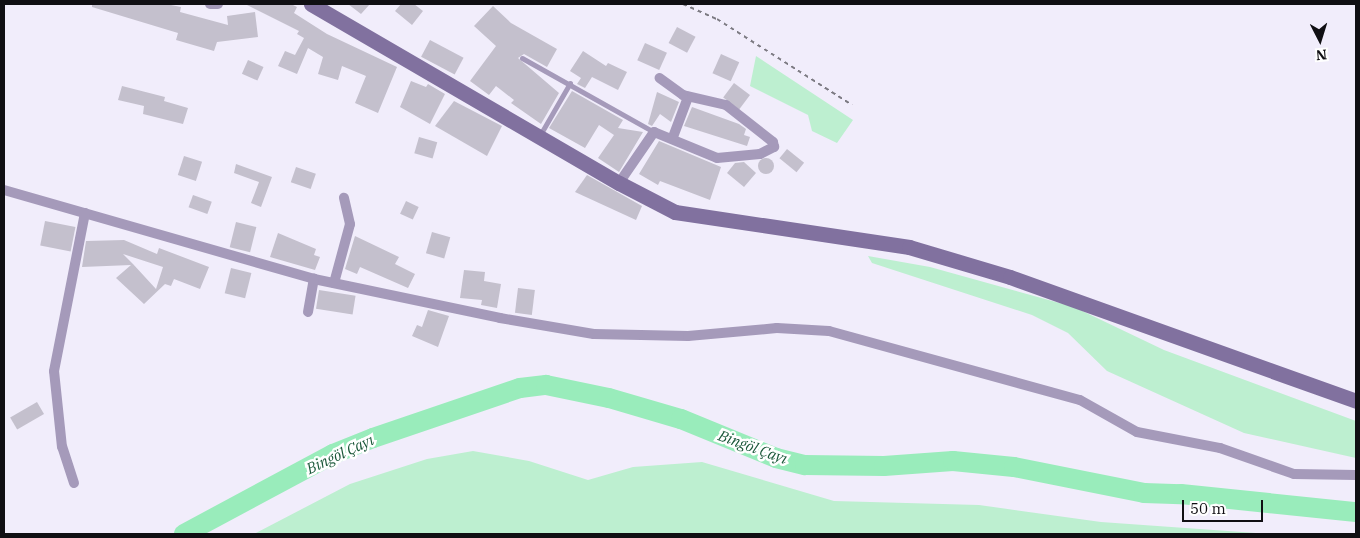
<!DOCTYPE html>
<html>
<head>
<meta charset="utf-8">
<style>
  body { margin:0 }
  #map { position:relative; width:1360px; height:538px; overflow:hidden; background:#f1edfb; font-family:"IBM Plex Serif",serif }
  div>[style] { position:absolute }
  .green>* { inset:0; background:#bdefd0 }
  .river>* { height:20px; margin:-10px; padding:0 10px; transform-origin:10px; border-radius:10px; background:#99ecbb }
  .building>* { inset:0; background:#c4c0cd; transform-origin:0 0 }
  .round { border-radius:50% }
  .path>* { height:2px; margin-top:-1px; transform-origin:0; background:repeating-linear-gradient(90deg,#7c7a82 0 4px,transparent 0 8px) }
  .lane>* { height:5px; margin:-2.5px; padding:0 2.5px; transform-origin:2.5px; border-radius:2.5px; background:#a59aba }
  .street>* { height:10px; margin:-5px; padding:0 5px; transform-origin:5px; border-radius:5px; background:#a59aba }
  .secondary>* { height:15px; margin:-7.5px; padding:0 7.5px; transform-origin:7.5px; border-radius:7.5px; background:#81719f }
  span { translate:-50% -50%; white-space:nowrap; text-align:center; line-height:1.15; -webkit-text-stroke:5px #fff; paint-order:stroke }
  .water-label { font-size:15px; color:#185637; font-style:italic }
  .frame { position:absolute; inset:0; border:5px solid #100f13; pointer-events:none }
  .north { position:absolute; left:1295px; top:15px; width:50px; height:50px; -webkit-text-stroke:4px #fff; paint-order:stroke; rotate:175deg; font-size:14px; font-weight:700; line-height:20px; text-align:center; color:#100f13 }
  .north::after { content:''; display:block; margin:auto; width:18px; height:22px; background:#100f13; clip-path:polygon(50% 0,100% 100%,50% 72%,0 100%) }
  .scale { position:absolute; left:1182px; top:500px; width:81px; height:22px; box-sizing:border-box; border:2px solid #100f13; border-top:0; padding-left:6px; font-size:15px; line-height:18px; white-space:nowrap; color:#100f13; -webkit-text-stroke:4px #fff; paint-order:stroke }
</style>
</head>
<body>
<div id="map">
  <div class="green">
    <i style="clip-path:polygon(756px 56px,853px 120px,837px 143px,812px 131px,808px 115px,750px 86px)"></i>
    <i style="clip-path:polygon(868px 256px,930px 267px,1074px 307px,1164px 350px,1356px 421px,1356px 458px,1244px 433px,1107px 371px,1068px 333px,1032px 315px,872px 263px)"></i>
    <i style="clip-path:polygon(473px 451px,529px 461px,588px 480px,633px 467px,702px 462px,834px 501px,979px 505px,1101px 522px,1270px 534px,254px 534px,350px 484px,427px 459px)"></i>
  </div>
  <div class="river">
    <i style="left:184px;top:534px;width:169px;rotate:-28.2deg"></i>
    <i style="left:333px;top:454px;width:43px;rotate:-21.8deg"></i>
    <i style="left:373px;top:438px;width:155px;rotate:-18.8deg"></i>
    <i style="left:520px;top:388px;width:26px;rotate:-7deg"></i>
    <i style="left:546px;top:385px;width:64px;rotate:11.7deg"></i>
    <i style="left:609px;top:398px;width:75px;rotate:16.3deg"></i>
    <i style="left:681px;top:419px;width:103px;rotate:22.3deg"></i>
    <i style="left:776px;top:458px;width:30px;rotate:14deg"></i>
    <i style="left:805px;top:465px;width:79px;rotate:0.7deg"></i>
    <i style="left:884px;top:466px;width:69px;rotate:-4.1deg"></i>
    <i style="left:953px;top:461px;width:61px;rotate:5.6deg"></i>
    <i style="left:1014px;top:467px;width:133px;rotate:11.3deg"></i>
    <i style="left:1144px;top:493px;width:37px;rotate:2deg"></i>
    <i style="left:1181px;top:494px;width:176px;rotate:5.9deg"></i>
  </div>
  <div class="building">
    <i style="clip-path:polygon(92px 4px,166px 4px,181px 7px,180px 12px,228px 25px,227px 16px,255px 12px,258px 37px,217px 42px,214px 51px,176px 40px,178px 33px,92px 7px)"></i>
    <i style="clip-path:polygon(245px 4px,291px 4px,297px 7px,294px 13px,327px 34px,397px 67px,378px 113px,355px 103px,366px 76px,342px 66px,338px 80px,318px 74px,323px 57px,308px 48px,297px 74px,278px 66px,285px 51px,295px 55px,304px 38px,297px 34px,299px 31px)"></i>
    <i style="clip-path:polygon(348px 4px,370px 4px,361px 14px)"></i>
    <i style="clip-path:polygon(401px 4px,414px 4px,423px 11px,412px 25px,395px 11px)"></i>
    <i style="clip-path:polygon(493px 6px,511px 23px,557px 49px,547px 67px,524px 54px,518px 58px,559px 93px,541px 124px,511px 103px,514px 100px,496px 86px,489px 95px,470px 81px,496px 46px,474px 26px)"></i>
    <i style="left:677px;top:27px;width:21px;height:18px;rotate:28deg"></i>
    <i style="left:430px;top:40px;width:38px;height:19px;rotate:28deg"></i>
    <i style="left:645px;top:43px;width:24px;height:19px;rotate:24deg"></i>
    <i style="clip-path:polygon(583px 51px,606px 66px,608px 63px,627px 72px,618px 90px,592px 77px,585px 88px,577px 84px,581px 78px,570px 71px)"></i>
    <i style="left:721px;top:54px;width:20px;height:21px;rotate:24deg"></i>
    <i style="left:248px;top:60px;width:17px;height:15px;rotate:24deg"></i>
    <i style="clip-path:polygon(411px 81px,426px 87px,428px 84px,445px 94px,430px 124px,400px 107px)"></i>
    <i style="left:734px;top:83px;width:20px;height:18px;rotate:37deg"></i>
    <i style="clip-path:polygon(122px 86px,165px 97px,164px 101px,188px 108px,183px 124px,143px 114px,144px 106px,118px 100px)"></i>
    <i style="clip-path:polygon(572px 91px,623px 120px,618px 128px,643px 132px,619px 172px,598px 158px,614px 135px,599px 125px,585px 148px,549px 128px)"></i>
    <i style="clip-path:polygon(657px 92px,679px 102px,671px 122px,660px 114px,652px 126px,648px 124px)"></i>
    <i style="clip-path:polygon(454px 101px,502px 126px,487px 156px,435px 126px)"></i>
    <i style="clip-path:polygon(692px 107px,739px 124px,746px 129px,744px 135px,750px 137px,747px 146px,684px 126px)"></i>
    <i style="left:419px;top:137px;width:19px;height:17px;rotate:16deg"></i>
    <i style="clip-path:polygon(659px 141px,721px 167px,710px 200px,660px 181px,658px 185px,639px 174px)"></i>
    <i style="left:787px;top:149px;width:22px;height:12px;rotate:39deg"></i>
    <i style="left:184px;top:156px;width:19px;height:20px;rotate:18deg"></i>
    <i class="round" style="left:758px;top:158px;width:16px;height:16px"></i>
    <i style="clip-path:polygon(744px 162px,756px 173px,744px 187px,727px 173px,735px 163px)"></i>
    <i style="clip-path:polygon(236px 164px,272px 177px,261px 207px,251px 203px,259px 182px,234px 173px)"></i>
    <i style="left:296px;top:167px;width:21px;height:16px;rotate:19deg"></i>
    <i style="clip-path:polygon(587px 175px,642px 206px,636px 220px,575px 192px)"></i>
    <i style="left:193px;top:195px;width:20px;height:13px;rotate:20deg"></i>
    <i style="left:406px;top:201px;width:14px;height:14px;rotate:25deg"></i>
    <i style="left:45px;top:221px;width:31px;height:25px;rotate:11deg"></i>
    <i style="left:236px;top:222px;width:21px;height:26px;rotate:14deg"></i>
    <i style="left:432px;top:232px;width:19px;height:22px;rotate:16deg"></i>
    <i style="clip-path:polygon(278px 233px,316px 249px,314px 255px,320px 257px,315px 270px,270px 257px)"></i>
    <i style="clip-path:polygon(355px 236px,399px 257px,395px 264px,415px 274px,408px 288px,360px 267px,357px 274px,345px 269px)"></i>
    <i style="clip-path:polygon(evenodd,124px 240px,157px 254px,159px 248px,209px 267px,200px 289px,174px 279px,171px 286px,165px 284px,144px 304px,116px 278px,131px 265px,82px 267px,86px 241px,124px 240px,123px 254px,163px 267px,156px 289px,133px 264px,123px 254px)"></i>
    <i style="left:231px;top:268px;width:21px;height:26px;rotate:14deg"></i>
    <i style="clip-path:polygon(464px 270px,485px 272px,484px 281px,501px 284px,497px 308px,481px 305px,482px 300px,460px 298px)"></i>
    <i style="left:518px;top:288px;width:17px;height:25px;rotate:7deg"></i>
    <i style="left:319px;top:290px;width:37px;height:19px;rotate:9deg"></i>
    <i style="clip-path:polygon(428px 310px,449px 316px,438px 347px,412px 336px,417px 325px,422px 327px)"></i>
    <i style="left:37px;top:402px;width:14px;height:31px;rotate:60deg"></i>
  </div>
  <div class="path">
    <i style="left:683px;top:4px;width:37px;rotate:24deg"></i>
    <i style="left:717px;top:19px;width:160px;rotate:32.5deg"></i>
  </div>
  <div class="lane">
    <i style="left:522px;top:58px;width:151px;rotate:29.3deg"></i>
    <i style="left:540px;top:135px;width:60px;rotate:-60deg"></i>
  </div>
  <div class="street">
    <i style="left:210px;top:4px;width:8px"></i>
    <i style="left:673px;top:137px;width:43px;rotate:-69.4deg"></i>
    <i style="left:619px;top:183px;width:62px;rotate:-55.5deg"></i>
    <i style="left:654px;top:132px;width:68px;rotate:22.4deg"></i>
    <i style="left:717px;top:158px;width:43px;rotate:-5.3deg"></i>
    <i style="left:760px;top:154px;width:16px;rotate:-27deg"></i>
    <i style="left:774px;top:147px;width:5px;rotate:-101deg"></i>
    <i style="left:773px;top:142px;width:60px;rotate:-141.8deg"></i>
    <i style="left:726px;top:105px;width:44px;rotate:-166.9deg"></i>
    <i style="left:683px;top:95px;width:29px;rotate:-144deg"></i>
    <i style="left:4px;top:190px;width:323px;rotate:16deg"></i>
    <i style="left:314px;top:279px;width:190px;rotate:11.8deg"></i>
    <i style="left:500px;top:318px;width:95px;rotate:9.7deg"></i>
    <i style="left:594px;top:334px;width:94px;rotate:1.2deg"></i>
    <i style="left:688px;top:336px;width:89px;rotate:-5.1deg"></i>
    <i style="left:777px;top:328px;width:52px;rotate:3.3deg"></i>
    <i style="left:829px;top:331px;width:260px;rotate:15.4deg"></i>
    <i style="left:1080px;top:400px;width:65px;rotate:29.3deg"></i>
    <i style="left:1137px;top:432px;width:85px;rotate:10.9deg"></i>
    <i style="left:1220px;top:448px;width:78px;rotate:19.4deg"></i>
    <i style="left:1294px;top:474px;width:62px;rotate:0.9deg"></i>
    <i style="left:334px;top:283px;width:61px;rotate:-74.8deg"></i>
    <i style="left:350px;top:224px;width:27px;rotate:-103deg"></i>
    <i style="left:308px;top:312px;width:34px;rotate:-80deg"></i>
    <i style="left:74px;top:483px;width:38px;rotate:-108deg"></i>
    <i style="left:62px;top:447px;width:76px;rotate:-96deg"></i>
    <i style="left:54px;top:371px;width:161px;rotate:-78.9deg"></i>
  </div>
  <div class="secondary">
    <i style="left:311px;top:4px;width:356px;rotate:30.2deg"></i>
    <i style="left:619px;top:183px;width:63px;rotate:27.4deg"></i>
    <i style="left:675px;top:212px;width:237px;rotate:8.5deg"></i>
    <i style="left:909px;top:247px;width:105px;rotate:16.5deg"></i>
    <i style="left:1010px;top:277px;width:368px;rotate:19.7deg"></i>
  </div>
  <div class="water-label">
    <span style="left:753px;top:447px;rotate:20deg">Bingöl Çayı</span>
    <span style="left:340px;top:454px;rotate:-25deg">Bingöl Çayı</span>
  </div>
  <div class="frame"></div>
  <div class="north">N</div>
  <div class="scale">50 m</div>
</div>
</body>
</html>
